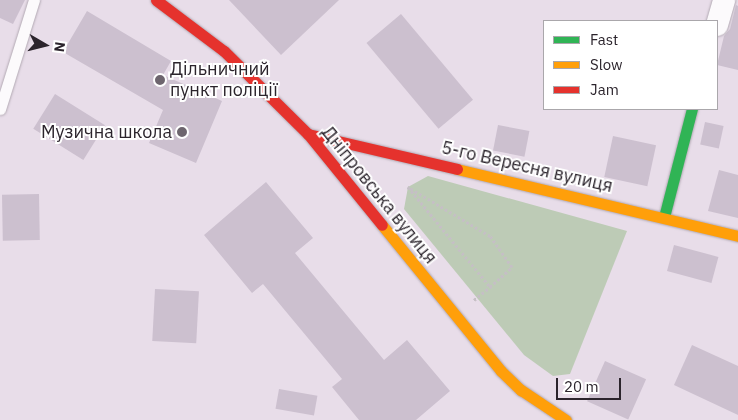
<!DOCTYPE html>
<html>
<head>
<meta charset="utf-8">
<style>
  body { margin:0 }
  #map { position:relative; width:738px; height:420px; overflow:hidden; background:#e8dde9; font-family:"IBM Plex Sans",sans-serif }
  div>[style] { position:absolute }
  .green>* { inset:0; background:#bdcbb6 }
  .building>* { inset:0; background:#ccc0cf; transform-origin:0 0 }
  .path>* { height:3px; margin-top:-1.5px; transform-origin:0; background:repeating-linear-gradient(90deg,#c5bfc5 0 2.5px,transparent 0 5px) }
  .roads { filter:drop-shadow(0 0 1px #b2a9b3) drop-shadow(0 0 1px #b2a9b3) }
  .lane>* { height:11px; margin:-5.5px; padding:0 5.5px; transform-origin:5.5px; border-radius:5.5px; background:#fcfafc }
  .street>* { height:22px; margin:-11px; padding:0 11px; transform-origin:11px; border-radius:11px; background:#fcfafc }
  .fast>* { height:11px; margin:-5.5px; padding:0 5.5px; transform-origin:5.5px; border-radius:5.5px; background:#30b455 }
  .slow>* { height:11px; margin:-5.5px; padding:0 5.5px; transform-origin:5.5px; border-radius:5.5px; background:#ff9f0a }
  .jam>* { height:11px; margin:-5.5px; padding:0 5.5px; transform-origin:5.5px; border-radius:5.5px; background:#e5322d }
  .dots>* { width:14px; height:14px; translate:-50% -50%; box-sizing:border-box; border:2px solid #fff; border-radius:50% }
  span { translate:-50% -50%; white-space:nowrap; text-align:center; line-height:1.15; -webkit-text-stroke:4px #fff; paint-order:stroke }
  .poi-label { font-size:18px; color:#2b242c }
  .left { translate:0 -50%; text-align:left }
  .right { translate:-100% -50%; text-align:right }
  .street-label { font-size:18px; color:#2b242c }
  .legend { position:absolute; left:543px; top:20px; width:175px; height:90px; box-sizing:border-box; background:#fff; border:1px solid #aaa7ab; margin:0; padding:6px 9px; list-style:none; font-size:15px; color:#2b242c }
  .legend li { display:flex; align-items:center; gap:10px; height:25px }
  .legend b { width:25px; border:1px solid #aaa7ab }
  .north { position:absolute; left:20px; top:20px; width:50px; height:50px; -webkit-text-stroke:4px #fff; paint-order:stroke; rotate:98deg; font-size:14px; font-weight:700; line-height:20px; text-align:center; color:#2b242c }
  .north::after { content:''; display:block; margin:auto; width:18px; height:22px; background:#2b242c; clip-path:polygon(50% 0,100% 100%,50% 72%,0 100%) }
  .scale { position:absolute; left:556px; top:378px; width:65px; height:22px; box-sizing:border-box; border:2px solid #2b242c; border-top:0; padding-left:6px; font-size:15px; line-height:18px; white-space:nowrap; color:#2b242c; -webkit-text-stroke:4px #fff; paint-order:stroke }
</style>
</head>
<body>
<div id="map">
  <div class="green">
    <i style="clip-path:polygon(428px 176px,627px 231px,570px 374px,553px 376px,524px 355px,404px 209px,408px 187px)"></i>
  </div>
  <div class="building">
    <i style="clip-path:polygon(0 0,25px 0,13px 24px,0 18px)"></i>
    <i style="clip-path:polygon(229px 0,339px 0,281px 55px)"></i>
    <i style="clip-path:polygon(736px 5px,738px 6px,738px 70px,717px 65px,724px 36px,730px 29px)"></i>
    <i style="clip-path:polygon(87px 11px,171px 61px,163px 75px,222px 101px,196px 163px,149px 143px,163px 110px,63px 52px)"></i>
    <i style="left:401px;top:14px;width:112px;height:45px;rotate:50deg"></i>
    <i style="left:55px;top:94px;width:59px;height:41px;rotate:32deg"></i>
    <i style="left:705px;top:122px;width:19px;height:23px;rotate:12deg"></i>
    <i style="left:498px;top:125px;width:32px;height:26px;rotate:11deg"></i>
    <i style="left:613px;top:136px;width:44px;height:42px;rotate:12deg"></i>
    <i style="clip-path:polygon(719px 170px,738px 175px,738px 218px,708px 211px)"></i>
    <i style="clip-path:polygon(266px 182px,313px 238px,295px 253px,384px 360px,407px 340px,450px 391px,416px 420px,359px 420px,332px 387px,342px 379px,263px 284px,252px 293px,204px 235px)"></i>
    <i style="left:39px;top:194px;width:46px;height:37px;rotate:89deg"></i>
    <i style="left:674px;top:245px;width:46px;height:27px;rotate:15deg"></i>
    <i style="left:155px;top:289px;width:44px;height:52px;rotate:3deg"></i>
    <i style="clip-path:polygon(692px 345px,738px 366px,738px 415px,674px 385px)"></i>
    <i style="left:605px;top:361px;width:45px;height:44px;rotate:24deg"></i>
    <i style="left:279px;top:389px;width:39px;height:20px;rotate:10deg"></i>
  </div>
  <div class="path">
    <i style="left:474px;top:300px;width:21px;rotate:-39deg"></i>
    <i style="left:490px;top:287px;width:30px;rotate:-42deg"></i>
    <i style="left:512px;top:267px;width:38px;rotate:-125deg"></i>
    <i style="left:490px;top:236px;width:96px;rotate:-149.1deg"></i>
    <i style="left:408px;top:187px;width:129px;rotate:50.6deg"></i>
  </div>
  <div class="roads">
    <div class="lane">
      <i style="left:0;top:109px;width:114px;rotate:-72.7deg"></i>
    </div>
    <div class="street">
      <i style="left:717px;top:25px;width:26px;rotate:-74deg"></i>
    </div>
    <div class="fast">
      <i style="left:664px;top:217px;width:112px;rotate:-75.5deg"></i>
    </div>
    <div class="slow">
      <i style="left:457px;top:169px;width:289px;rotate:13.4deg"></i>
      <i style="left:382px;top:225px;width:188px;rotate:50.8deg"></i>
      <i style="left:501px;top:371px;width:28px;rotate:44deg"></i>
      <i style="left:521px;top:390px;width:54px;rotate:33.7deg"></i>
    </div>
    <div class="jam">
      <i style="left:156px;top:0;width:85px;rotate:36.9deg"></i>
      <i style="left:224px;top:51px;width:118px;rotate:44.7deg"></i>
      <i style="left:308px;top:134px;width:117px;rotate:50.9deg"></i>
      <i style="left:308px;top:134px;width:153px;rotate:13.2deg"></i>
    </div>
  </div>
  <div class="dots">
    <i style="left:160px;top:80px;background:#6d656e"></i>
    <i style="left:182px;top:132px;background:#6d656e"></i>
  </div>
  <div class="poi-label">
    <span class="left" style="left:170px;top:80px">Дільничний<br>пункт поліції</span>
    <span class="right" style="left:172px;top:132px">Музична школа</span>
  </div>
  <div class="street-label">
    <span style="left:527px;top:167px;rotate:13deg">5-го Вересня вулиця</span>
    <span style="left:379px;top:195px;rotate:51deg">Дніпровська вулиця</span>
  </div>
  <ul class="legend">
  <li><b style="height:6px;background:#30b455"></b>Fast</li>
  <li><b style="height:6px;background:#ff9f0a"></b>Slow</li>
  <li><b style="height:6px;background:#e5322d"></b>Jam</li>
  </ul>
  <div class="north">N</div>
  <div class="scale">20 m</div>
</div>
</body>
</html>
